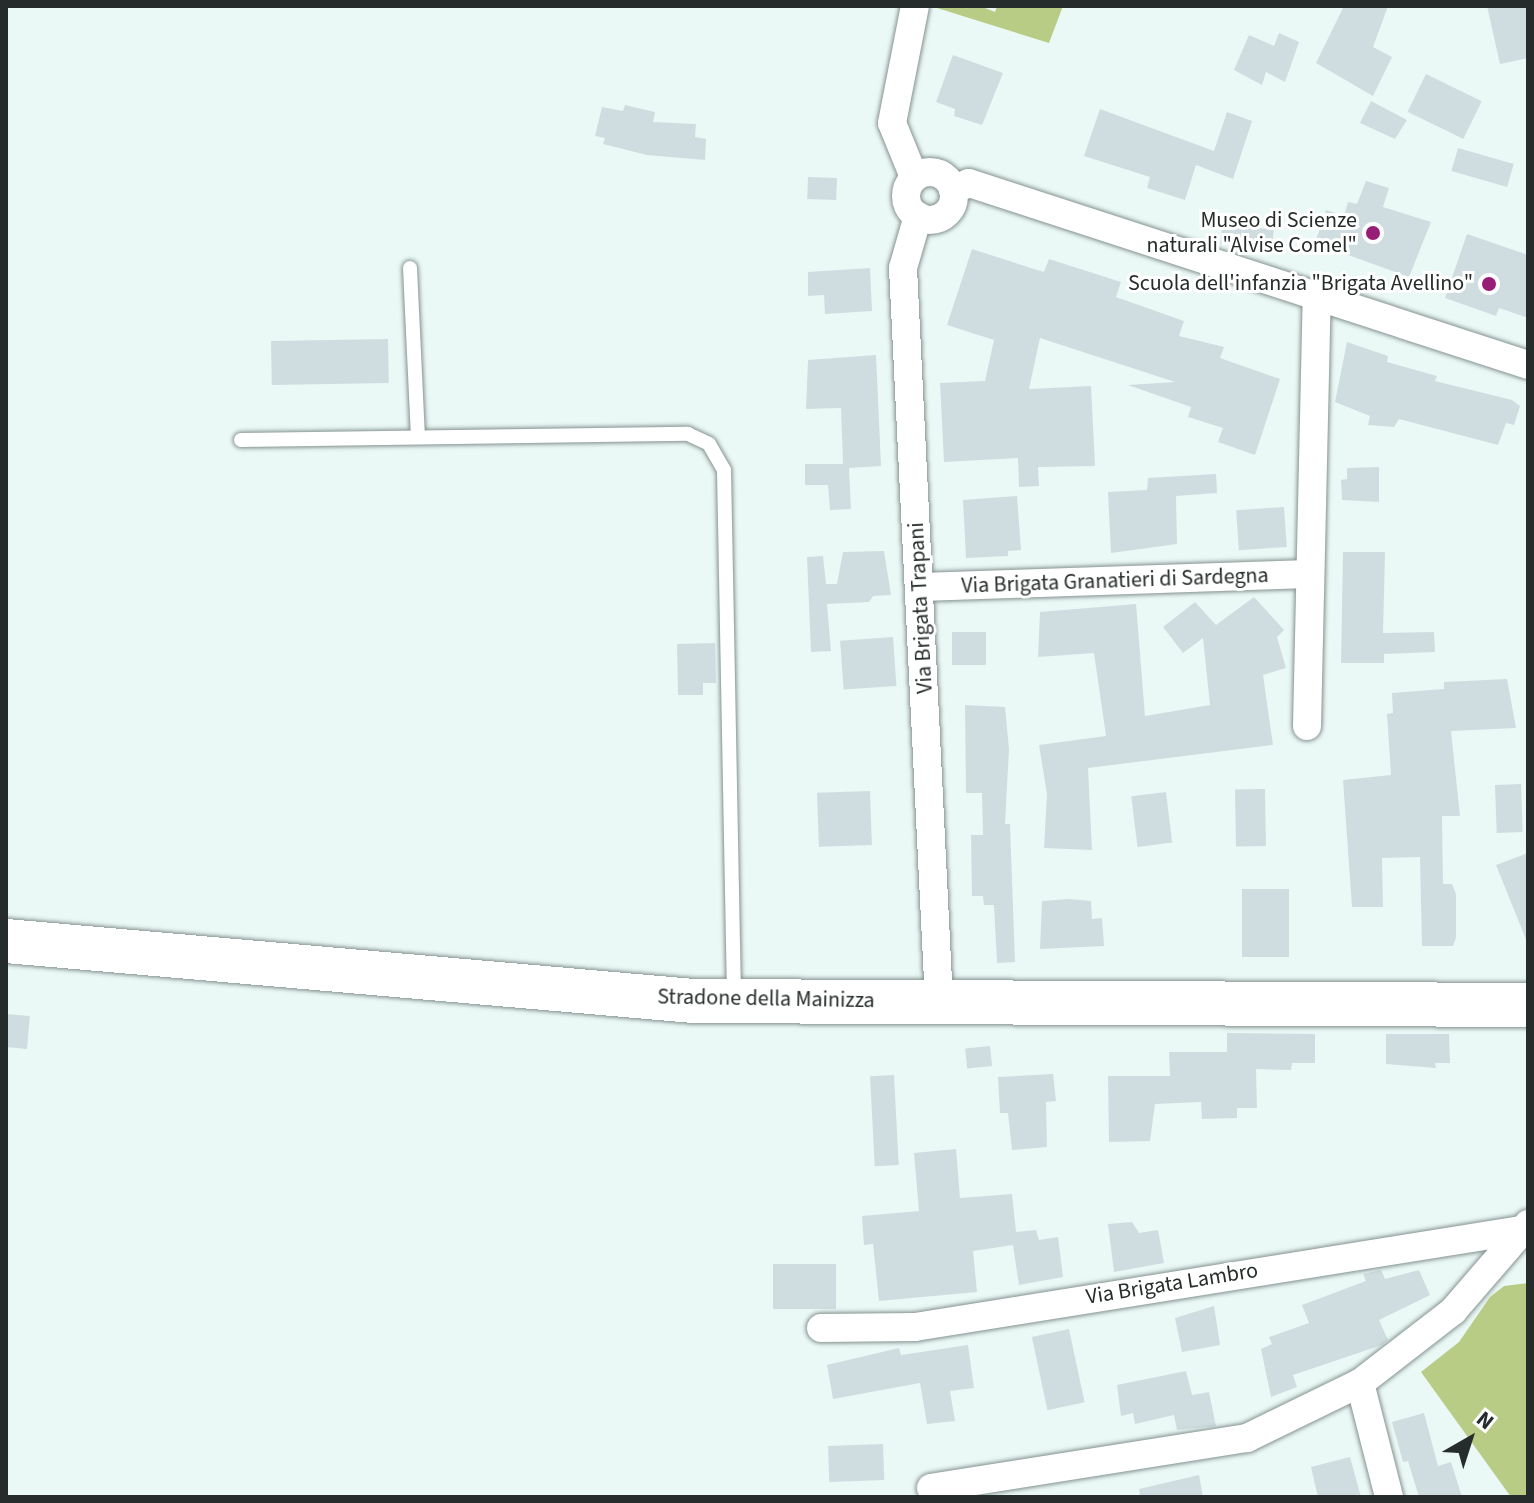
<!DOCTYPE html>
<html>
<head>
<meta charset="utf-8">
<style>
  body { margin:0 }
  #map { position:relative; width:1534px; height:1503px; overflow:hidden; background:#eaf9f6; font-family:"Source Sans 3",sans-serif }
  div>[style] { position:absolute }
  .green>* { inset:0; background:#b8cc85 }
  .building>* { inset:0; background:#cfdde1; transform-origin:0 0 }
  .roads { filter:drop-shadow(0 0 2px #859290) drop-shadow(0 0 2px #859290) }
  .service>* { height:14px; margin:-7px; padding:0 7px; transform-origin:7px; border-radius:7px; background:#fff }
  .minor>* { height:28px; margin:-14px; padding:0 14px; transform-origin:14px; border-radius:14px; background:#fff }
  .minor>.ring { margin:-14px; padding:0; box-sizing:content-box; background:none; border:28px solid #fff; border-radius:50% }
  .primary>* { height:44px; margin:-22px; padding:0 22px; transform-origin:22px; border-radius:22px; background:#fff }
  .dots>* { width:22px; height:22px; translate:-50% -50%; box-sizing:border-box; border:4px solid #fff; border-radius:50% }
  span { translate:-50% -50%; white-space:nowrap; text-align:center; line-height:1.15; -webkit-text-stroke:6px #fff; paint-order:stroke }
  .poi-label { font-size:22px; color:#262c2b }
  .right { translate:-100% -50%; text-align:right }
  .street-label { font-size:22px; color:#262c2b }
  .frame { position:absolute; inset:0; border:8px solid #262c2b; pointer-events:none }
  .north { position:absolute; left:1430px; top:1399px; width:80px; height:80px; -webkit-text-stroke:6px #fff; paint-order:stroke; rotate:39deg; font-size:22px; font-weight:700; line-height:32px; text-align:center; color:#262c2b }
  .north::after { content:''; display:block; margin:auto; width:28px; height:36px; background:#262c2b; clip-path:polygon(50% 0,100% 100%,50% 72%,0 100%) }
</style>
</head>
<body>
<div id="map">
  <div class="green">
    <i style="clip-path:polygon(980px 6px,995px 12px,997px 6px,1063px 6px,1049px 43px,937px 8px)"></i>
    <i style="clip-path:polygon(1528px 1283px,1528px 1497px,1511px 1497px,1421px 1372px,1459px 1342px,1490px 1297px,1504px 1286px)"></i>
  </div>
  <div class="building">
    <i style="clip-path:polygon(1344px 6px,1388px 6px,1373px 47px,1392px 57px,1373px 96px,1316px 63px)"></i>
    <i style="clip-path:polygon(1487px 6px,1528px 6px,1528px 58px,1500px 64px)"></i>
    <i style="clip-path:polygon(1279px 33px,1299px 42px,1285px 82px,1266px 72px,1262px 85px,1234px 70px,1249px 35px,1274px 46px)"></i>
    <i style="clip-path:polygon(953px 55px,1003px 73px,982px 125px,954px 116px,955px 109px,936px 102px)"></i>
    <i style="left:1426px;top:74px;width:62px;height:42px;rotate:26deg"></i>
    <i style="clip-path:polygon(1371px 101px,1407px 120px,1395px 139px,1360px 123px)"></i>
    <i style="clip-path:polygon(625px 105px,655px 112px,653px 122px,696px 124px,695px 137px,706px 139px,705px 160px,647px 155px,603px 144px,605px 138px,595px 136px,602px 107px,623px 111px)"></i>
    <i style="clip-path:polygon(1100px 109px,1214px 151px,1227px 112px,1252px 121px,1233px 179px,1196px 165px,1185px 200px,1147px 188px,1150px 177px,1084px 156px)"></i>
    <i style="left:1458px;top:148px;width:58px;height:24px;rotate:16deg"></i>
    <i style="left:808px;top:177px;width:29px;height:22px;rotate:2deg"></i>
    <i style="clip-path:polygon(1366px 181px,1389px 188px,1383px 207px,1431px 222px,1409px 277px,1315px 243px,1326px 210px,1344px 216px,1348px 202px,1357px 204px)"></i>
    <i style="left:1222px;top:225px;width:52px;height:19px;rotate:5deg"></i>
    <i style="clip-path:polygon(1467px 234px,1528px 255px,1528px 318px,1499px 308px,1496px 316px,1445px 298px)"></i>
    <i style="clip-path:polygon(972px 249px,1034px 269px,1044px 272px,1049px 259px,1121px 282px,1116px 297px,1184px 321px,1179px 336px,1224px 347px,1220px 358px,1280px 379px,1255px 455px,1218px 442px,1223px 428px,1188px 417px,1191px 407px,1128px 385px,1175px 382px,1040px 338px,1029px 389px,1091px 386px,1095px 466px,1038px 467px,1039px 486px,1019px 487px,1018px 458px,944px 462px,940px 383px,985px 381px,994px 340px,947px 325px)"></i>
    <i style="clip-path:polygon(870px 268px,872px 311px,825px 314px,824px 295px,808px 296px,808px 272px)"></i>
    <i style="left:388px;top:339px;width:44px;height:117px;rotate:89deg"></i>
    <i style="clip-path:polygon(1347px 342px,1388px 356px,1387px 362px,1437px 376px,1435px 381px,1512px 400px,1520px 406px,1514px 425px,1506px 423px,1498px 445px,1399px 419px,1394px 427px,1368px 425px,1370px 416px,1335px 402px)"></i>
    <i style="clip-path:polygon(876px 355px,881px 466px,849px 468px,851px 509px,830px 510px,828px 485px,805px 485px,805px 464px,843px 464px,841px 408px,806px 409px,808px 360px)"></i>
    <i style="clip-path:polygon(1379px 467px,1379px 502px,1342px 500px,1341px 480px,1347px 479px,1347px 468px)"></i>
    <i style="clip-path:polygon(1216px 474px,1217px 493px,1176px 496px,1177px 544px,1111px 553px,1108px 492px,1147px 490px,1148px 478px)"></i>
    <i style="clip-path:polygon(1017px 496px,1021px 550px,1008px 551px,1008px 556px,966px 558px,963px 500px)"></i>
    <i style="left:1284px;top:507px;width:40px;height:48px;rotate:86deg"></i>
    <i style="clip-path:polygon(884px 551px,891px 595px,873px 596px,869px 602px,827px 604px,831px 651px,811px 652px,807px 557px,823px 556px,826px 584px,837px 584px,843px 552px)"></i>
    <i style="clip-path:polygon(1343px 552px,1385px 552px,1383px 633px,1434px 632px,1435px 652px,1384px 654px,1384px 663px,1341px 663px)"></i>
    <i style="clip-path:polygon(1254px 597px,1284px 630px,1277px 637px,1286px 668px,1263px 675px,1273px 745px,1088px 768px,1092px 850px,1044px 848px,1047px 794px,1039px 745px,1106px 736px,1094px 653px,1038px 657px,1040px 612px,1136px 604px,1145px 716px,1210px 705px,1203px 638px,1183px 653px,1163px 627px,1195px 602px,1216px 625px)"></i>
    <i style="left:986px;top:632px;width:33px;height:34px;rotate:90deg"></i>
    <i style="left:893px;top:637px;width:49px;height:53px;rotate:86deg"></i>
    <i style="clip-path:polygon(715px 643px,716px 683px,703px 683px,703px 695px,678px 695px,677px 644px)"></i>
    <i style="clip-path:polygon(1507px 679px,1516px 728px,1451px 731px,1460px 816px,1442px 816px,1443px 884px,1452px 884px,1456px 894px,1456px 938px,1453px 946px,1422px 946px,1420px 857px,1382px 858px,1383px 907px,1352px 907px,1343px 780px,1391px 775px,1387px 714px,1393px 713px,1392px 693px,1444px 689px,1444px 682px)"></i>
    <i style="clip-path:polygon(965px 705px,1005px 707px,1009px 749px,1005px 824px,1010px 824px,1015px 962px,997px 963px,994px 905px,984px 905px,983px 896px,972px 896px,971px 835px,983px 835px,982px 793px,966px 793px)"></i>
    <i style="left:1521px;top:784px;width:48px;height:26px;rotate:88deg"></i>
    <i style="left:1265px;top:789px;width:57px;height:30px;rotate:89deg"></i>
    <i style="left:870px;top:791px;width:54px;height:53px;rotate:88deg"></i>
    <i style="left:1166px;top:792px;width:51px;height:35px;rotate:83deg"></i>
    <i style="clip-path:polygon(1528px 853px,1528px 942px,1527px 942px,1496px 865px)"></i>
    <i style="left:1242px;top:889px;width:47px;height:68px"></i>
    <i style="clip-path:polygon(1069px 899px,1091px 901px,1092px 919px,1102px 918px,1104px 946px,1040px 949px,1042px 901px)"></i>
    <i style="left:6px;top:1014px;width:24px;height:33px;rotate:5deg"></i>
    <i style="clip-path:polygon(1227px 1033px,1315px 1034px,1315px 1063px,1292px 1063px,1291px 1070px,1256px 1069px,1257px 1108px,1237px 1108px,1237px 1118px,1202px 1119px,1201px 1102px,1155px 1104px,1150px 1141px,1109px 1142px,1108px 1076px,1170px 1076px,1169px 1052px,1227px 1052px)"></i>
    <i style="clip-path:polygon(1386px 1034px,1449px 1034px,1450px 1063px,1435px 1063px,1436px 1068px,1386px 1064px)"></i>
    <i style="left:990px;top:1046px;width:20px;height:25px;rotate:84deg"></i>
    <i style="clip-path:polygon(1053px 1074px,1056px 1101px,1046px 1102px,1047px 1147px,1012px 1150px,1008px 1113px,1000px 1113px,998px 1077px)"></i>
    <i style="left:894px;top:1075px;width:90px;height:24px;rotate:87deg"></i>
    <i style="clip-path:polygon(956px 1149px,960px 1198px,1012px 1194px,1016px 1232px,1036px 1230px,1039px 1240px,1058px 1237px,1063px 1277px,1019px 1285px,1013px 1245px,973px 1251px,977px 1292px,879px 1301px,873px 1244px,864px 1245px,862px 1216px,919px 1211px,914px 1153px)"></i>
    <i style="clip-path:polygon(1132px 1222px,1139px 1233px,1158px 1230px,1164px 1263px,1114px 1272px,1108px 1224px)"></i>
    <i style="left:773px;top:1264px;width:63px;height:45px"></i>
    <i style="clip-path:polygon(1381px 1270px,1385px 1279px,1419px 1270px,1430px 1295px,1379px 1320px,1388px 1340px,1382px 1345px,1293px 1375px,1297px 1387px,1271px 1397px,1261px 1349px,1272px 1344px,1269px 1337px,1309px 1323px,1302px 1305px,1366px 1281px,1363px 1274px)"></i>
    <i style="clip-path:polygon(1214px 1306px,1220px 1345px,1182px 1352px,1175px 1318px)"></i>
    <i style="left:1069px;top:1329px;width:75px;height:38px;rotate:78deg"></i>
    <i style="clip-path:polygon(968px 1345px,974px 1388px,950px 1391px,955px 1421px,927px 1424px,920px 1383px,833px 1399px,827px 1365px,899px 1348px,901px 1355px)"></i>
    <i style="clip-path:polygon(1186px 1371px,1192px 1395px,1209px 1392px,1216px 1426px,1177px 1430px,1174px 1415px,1135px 1424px,1133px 1413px,1121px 1416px,1117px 1385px)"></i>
    <i style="clip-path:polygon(1424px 1413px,1438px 1466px,1451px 1462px,1462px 1497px,1419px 1497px,1408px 1461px,1403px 1462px,1392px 1422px)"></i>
    <i style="left:883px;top:1444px;width:36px;height:55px;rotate:88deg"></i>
    <i style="clip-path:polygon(1350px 1457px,1361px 1497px,1318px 1497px,1311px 1467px)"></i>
    <i style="clip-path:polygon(1199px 1475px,1203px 1497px,1140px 1497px,1139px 1489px)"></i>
  </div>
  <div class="roads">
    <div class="service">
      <i style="left:410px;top:268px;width:169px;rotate:87.3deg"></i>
      <i style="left:241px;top:440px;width:447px;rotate:-0.8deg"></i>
      <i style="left:688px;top:434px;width:23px;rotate:25deg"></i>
      <i style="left:709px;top:444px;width:30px;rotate:60deg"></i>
      <i style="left:724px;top:470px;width:527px;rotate:88.91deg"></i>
    </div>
    <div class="minor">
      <i class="ring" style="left:906px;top:172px;width:20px;height:20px"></i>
      <i style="left:914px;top:177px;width:58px;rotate:-112.2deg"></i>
      <i style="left:892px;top:123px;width:119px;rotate:-78.9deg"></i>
      <i style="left:953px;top:190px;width:17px;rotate:-24deg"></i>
      <i style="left:969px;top:183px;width:588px;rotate:18.03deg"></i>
      <i style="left:918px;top:216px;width:54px;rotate:106.1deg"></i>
      <i style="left:903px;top:268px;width:735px;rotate:87.19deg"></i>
      <i style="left:920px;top:587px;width:390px;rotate:-1.9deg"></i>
      <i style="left:1307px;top:726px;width:427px;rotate:-88.7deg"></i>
      <i style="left:821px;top:1328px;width:94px;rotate:-0.6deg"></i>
      <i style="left:915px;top:1327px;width:615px;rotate:-9.08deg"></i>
      <i style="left:1360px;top:1383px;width:118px;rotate:75.7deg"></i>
      <i style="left:931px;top:1488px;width:320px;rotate:-9deg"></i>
      <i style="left:1247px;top:1438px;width:126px;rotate:-26deg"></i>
      <i style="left:1360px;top:1383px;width:118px;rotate:-37.7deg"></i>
      <i style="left:1453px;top:1311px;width:115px;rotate:-49.2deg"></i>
    </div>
    <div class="primary">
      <i style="left:6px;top:941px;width:690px;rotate:4.99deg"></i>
      <i style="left:693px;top:1001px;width:835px;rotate:0.27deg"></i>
    </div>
  </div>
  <div class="dots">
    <i style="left:1373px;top:233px;background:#981d77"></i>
    <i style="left:1489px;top:284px;background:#981d77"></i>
  </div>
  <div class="poi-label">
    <span class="right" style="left:1357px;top:233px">Museo di Scienze<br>naturali "Alvise Comel"</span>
    <span class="right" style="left:1473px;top:284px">Scuola dell'infanzia "Brigata Avellino"</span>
  </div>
  <div class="street-label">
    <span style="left:1115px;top:581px;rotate:-2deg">Via Brigata Granatieri di Sardegna</span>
    <span style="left:921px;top:608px;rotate:-93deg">Via Brigata Trapani</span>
    <span style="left:766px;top:999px;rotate:1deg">Stradone della Mainizza</span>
    <span style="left:1172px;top:1284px;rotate:-9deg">Via Brigata Lambro</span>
  </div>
  <div class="frame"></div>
  <div class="north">N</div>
</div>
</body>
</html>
